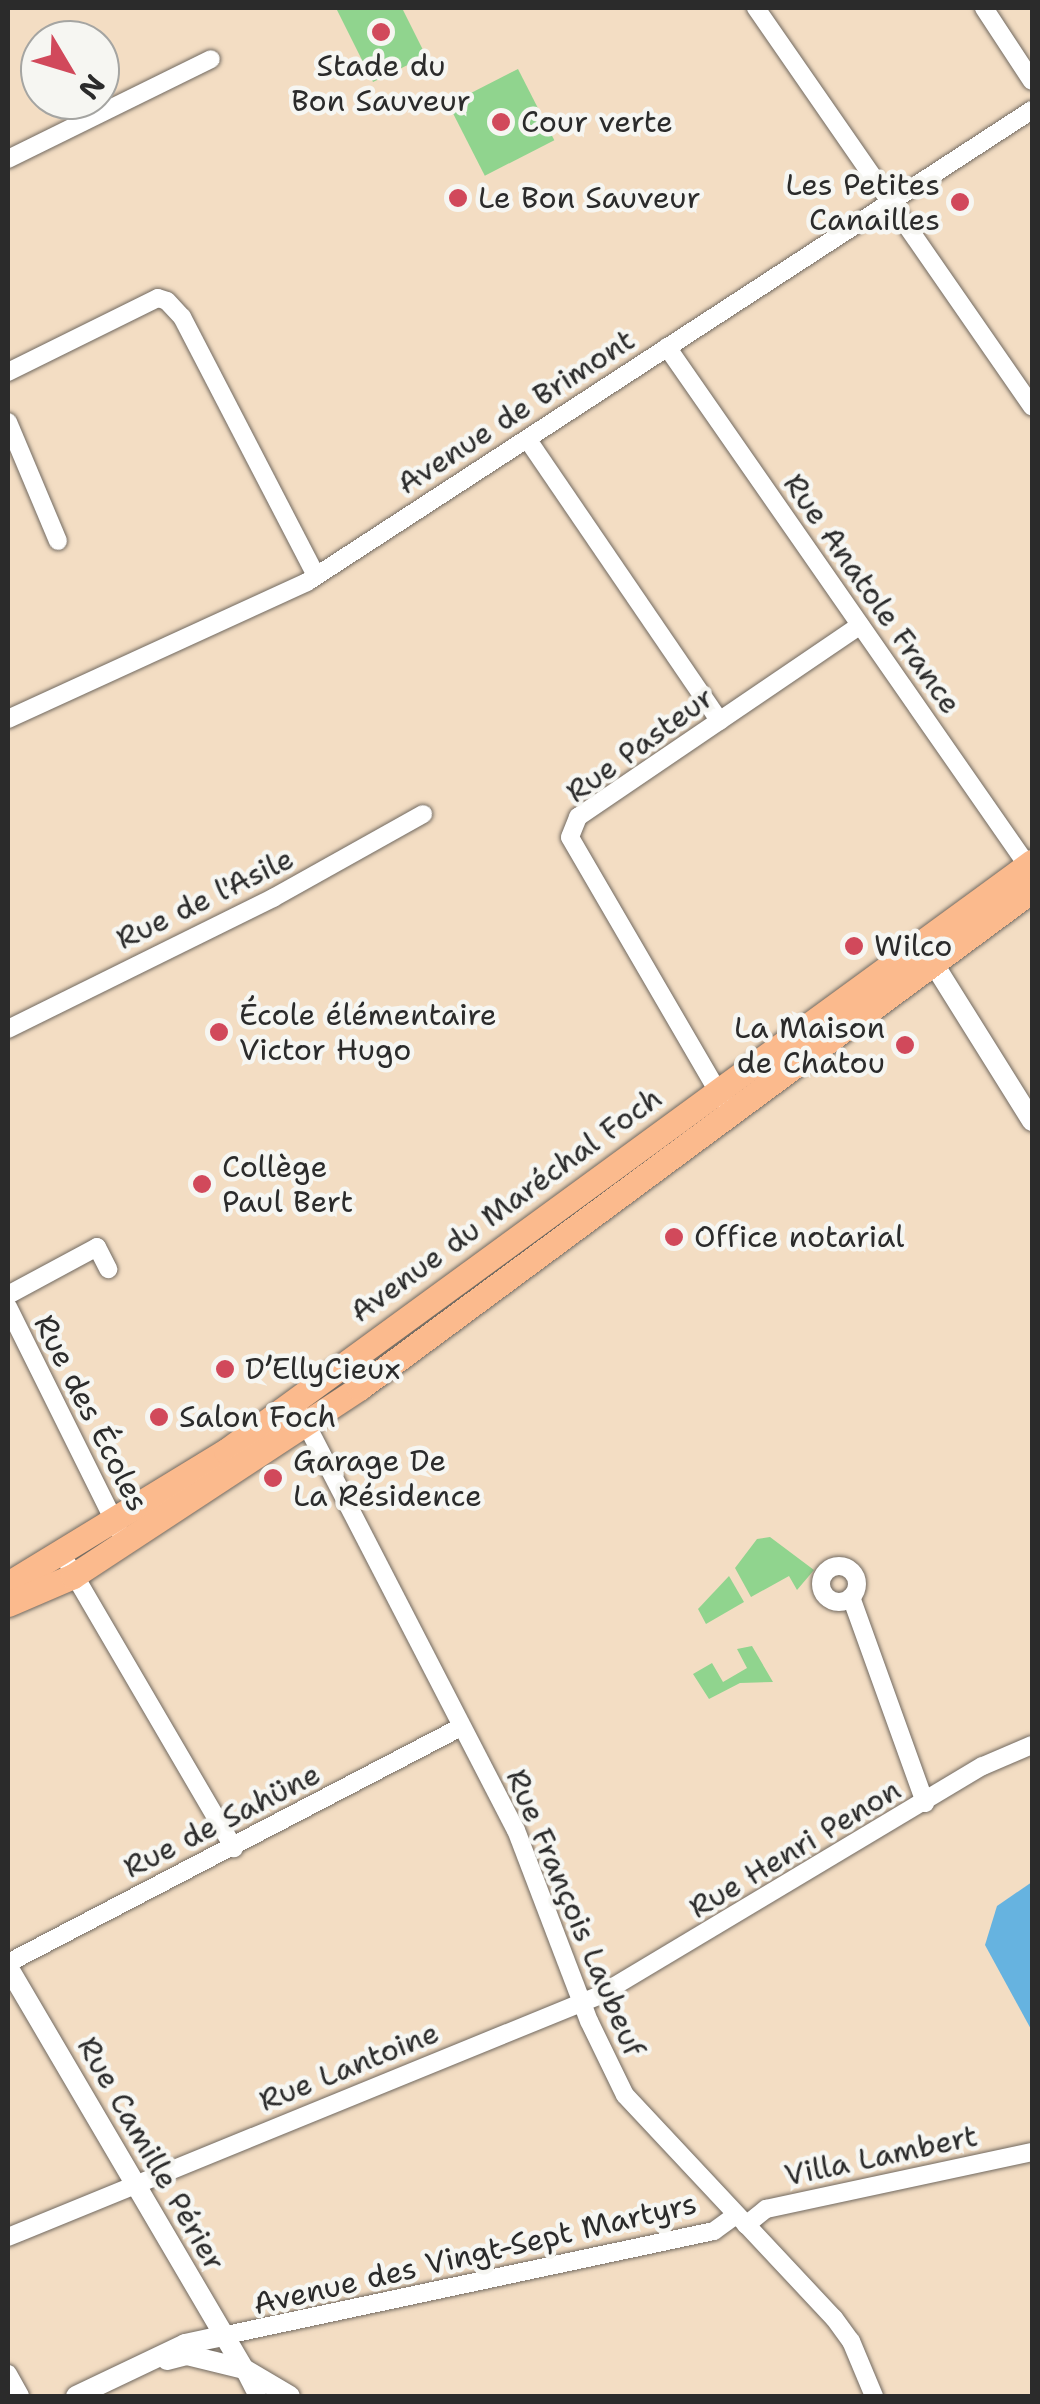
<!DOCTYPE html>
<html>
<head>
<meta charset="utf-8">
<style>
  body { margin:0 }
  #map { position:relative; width:1040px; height:2404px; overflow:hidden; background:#f3ddc3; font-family:"Shantell Sans",sans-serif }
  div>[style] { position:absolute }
  .green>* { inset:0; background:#90d48e; transform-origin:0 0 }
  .water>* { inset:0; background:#66b3e0 }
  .roads { filter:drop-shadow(0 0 2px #716960) drop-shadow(0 0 2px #716960) }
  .minor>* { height:18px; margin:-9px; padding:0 9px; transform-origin:9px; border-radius:9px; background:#fff }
  .minor>.ring { margin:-9px; padding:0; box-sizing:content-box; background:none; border:18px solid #fff; border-radius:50% }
  .tertiary>* { height:20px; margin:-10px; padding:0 10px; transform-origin:10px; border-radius:10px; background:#fff }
  .primary>* { height:25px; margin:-12.5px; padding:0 12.5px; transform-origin:12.5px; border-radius:12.5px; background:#fbba8d }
  .dots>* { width:28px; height:28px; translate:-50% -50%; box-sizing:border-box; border:5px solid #f6f6f2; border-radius:50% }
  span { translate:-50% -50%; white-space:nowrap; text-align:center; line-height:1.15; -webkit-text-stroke:9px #f6f6f2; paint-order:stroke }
  .poi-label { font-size:30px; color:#2b2b2b }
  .left { translate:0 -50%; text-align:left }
  .right { translate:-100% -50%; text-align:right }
  .street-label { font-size:30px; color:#2b2b2b }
  .frame { position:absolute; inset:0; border:10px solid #2b2b2b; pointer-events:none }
  .north { position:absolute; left:20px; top:20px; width:100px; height:100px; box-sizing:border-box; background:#f6f6f2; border:2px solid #a5a5a2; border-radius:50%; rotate:128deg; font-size:28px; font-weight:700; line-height:40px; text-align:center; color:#2b2b2b }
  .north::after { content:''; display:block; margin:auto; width:35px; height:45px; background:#d1495b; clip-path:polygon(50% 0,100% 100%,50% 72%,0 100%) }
</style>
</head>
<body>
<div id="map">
  <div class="green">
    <i style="clip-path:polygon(336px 8px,402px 8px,426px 56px,373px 82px)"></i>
    <i style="left:518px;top:69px;width:80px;height:78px;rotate:63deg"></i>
    <i style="clip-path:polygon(770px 1537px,814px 1570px,797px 1590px,789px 1576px,751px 1597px,735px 1568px,757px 1539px)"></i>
    <i style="clip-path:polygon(729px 1576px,744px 1602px,706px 1624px,698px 1609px)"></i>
    <i style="clip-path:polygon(752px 1646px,773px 1682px,740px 1683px,709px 1699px,693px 1674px,712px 1663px,723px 1682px,747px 1668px,737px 1649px)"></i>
  </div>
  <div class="water">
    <i style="clip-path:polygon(1032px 1882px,1032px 2031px,985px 1945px,997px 1906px)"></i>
  </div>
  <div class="roads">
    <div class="minor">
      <i style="left:756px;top:8px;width:485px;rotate:55.3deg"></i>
      <i style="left:984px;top:8px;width:87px;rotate:56.7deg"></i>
      <i style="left:8px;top:159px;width:226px;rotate:-26.2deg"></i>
      <i style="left:667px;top:347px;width:639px;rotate:55.19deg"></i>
      <i style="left:8px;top:372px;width:167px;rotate:-26.3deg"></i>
      <i style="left:158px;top:298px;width:9px;rotate:18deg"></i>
      <i style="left:167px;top:301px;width:22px;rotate:47deg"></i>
      <i style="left:182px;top:317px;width:291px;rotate:62.6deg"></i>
      <i style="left:8px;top:422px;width:129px;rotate:67.2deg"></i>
      <i style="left:528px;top:440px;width:340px;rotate:55.7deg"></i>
      <i style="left:8px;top:719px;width:329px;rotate:-24.6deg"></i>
      <i style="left:307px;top:582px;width:865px;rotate:-33.07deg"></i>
      <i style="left:8px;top:1029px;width:296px;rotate:-26.3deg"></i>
      <i style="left:273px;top:898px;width:172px;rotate:-29.2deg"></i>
      <i style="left:724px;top:1102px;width:306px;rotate:-120.2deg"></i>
      <i style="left:570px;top:837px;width:22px;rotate:-68deg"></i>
      <i style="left:578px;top:817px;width:341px;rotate:-34.2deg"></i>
      <i style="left:8px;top:1295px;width:101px;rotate:-28.3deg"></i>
      <i style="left:97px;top:1247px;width:25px;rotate:63deg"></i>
      <i style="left:8px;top:1307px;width:250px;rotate:63.6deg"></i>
      <i style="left:301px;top:1414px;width:468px;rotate:62.7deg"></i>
      <i style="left:516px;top:1830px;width:204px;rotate:69.1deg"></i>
      <i style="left:589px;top:2021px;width:82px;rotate:64.1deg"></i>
      <i style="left:625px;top:2095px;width:306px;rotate:46.9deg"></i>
      <i style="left:834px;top:2318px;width:29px;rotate:54deg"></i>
      <i style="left:851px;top:2341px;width:60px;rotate:67.3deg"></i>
      <i style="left:69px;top:1566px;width:327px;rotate:59.7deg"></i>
      <i class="ring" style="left:821px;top:1566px;width:18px;height:18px"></i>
      <i style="left:851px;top:1597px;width:219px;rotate:70.2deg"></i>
      <i style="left:8px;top:1963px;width:511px;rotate:-27.52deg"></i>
      <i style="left:746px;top:2225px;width:26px;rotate:-39deg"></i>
      <i style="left:766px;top:2209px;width:272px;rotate:-12.1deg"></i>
      <i style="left:8px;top:2237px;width:637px;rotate:-22.22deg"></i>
      <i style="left:598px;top:1996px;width:448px;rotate:-30.9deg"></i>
      <i style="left:983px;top:1766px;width:53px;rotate:-23.2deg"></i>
      <i style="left:222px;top:2336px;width:503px;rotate:-12.05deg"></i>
      <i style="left:714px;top:2231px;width:27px;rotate:-36deg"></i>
      <i style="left:244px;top:2369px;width:30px;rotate:63deg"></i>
      <i style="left:8px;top:2374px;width:25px;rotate:61deg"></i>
    </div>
    <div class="tertiary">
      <i style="left:927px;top:953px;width:198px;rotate:58deg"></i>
      <i style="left:8px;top:1967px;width:466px;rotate:59.6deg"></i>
      <i style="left:167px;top:2360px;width:21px;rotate:-14deg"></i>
      <i style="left:187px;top:2355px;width:59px;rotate:13.8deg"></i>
      <i style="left:244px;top:2369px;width:53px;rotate:30.4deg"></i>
      <i style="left:76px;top:2396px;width:121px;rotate:-25.5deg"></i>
      <i style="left:185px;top:2344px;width:38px;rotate:-12deg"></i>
    </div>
    <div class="primary">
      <i style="left:8px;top:1584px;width:255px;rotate:-31.4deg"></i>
      <i style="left:226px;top:1451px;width:998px;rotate:-36.16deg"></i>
      <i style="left:8px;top:1604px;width:71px;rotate:-23.3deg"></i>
      <i style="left:73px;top:1576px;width:342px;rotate:-33.3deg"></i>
      <i style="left:359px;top:1388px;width:837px;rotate:-36.5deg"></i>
    </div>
  </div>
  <div class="dots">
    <i style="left:381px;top:32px;background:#d1495b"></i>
    <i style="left:501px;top:122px;background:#d1495b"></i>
    <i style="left:458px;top:198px;background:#d1495b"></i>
    <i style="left:960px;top:202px;background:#d1495b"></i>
    <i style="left:854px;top:946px;background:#d1495b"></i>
    <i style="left:219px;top:1032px;background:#d1495b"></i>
    <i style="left:905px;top:1045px;background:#d1495b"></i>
    <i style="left:202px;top:1184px;background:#d1495b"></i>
    <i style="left:674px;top:1237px;background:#d1495b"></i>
    <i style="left:225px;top:1369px;background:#d1495b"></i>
    <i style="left:159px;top:1417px;background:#d1495b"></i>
    <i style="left:273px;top:1478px;background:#d1495b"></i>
  </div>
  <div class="poi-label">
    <span style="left:381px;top:83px">Stade du<br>Bon Sauveur</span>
    <span class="left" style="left:521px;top:122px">Cour verte</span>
    <span class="right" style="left:940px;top:202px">Les Petites<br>Canailles</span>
    <span class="left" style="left:478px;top:198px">Le Bon Sauveur</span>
    <span class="left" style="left:874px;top:946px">Wilco</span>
    <span class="left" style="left:239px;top:1032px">École élémentaire<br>Victor Hugo</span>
    <span class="right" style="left:885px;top:1045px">La Maison<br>de Chatou</span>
    <span class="left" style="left:222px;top:1184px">Collège<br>Paul Bert</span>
    <span class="left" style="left:694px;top:1237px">Office notarial</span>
    <span class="left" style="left:245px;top:1369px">D’EllyCieux</span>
    <span class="left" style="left:179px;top:1417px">Salon Foch</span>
    <span class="left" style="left:293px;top:1478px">Garage De<br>La Résidence</span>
  </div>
  <div class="street-label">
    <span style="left:516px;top:412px;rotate:-33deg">Avenue de Brimont</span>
    <span style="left:872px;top:594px;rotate:55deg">Rue Anatole France</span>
    <span style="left:640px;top:745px;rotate:-36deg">Rue Pasteur</span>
    <span style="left:205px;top:899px;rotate:-26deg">Rue de l'Asile</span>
    <span style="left:506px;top:1205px;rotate:-36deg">Avenue du Maréchal Foch</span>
    <span style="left:91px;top:1413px;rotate:63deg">Rue des Écoles</span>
    <span style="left:222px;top:1821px;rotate:-27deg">Rue de Sahüne</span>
    <span style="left:795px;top:1849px;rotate:-31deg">Rue Henri Penon</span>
    <span style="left:575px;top:1913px;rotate:67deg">Rue François Laubeuf</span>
    <span style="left:349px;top:2067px;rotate:-22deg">Rue Lantoine</span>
    <span style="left:151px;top:2154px;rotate:60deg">Rue Camille Périer</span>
    <span style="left:881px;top:2156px;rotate:-12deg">Villa Lambert</span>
    <span style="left:475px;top:2254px;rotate:-13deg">Avenue des Vingt-Sept Martyrs</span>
  </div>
  <div class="frame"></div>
  <div class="north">N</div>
</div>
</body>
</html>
